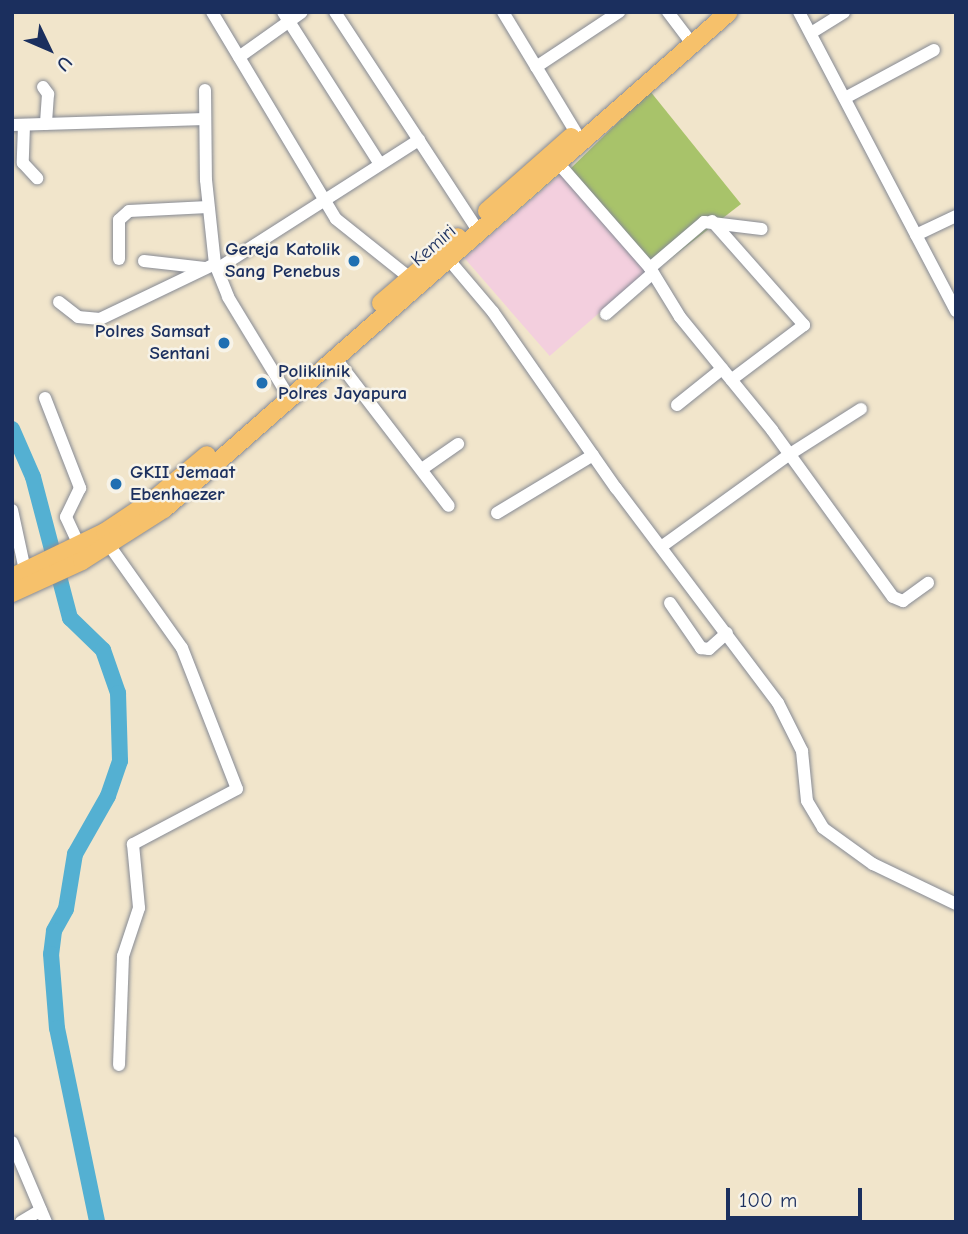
<!DOCTYPE html>
<html>
<head>
<meta charset="utf-8">
<style>
  body { margin:0 }
  #map { position:relative; width:968px; height:1234px; overflow:hidden; background:#f1e5cb; font-family:"Comic Neue",sans-serif }
  div>[style] { position:absolute }
  .built>* { inset:0; background:#f3cfde; transform-origin:0 0 }
  .green>* { inset:0; background:#a8c36a }
  .river>* { height:16px; margin:-8px; padding:0 8px; transform-origin:8px; border-radius:8px; background:#54b0d2 }
  .roads { filter:drop-shadow(0 0 2px #868a94) drop-shadow(0 0 2px #868a94) }
  .minor>* { height:12px; margin:-6px; padding:0 6px; transform-origin:6px; border-radius:6px; background:#fff }
  .highway>* { height:18px; margin:-9px; padding:0 9px; transform-origin:9px; border-radius:9px; background:#f6c16b }
  .dots>* { width:19px; height:19px; translate:-50% -50%; box-sizing:border-box; border:4px solid #f7f3e8; border-radius:50% }
  span { translate:-50% -50%; white-space:nowrap; text-align:center; line-height:1.15; -webkit-text-stroke:5px #f7f3e8; paint-order:stroke }
  .street-label { font-size:19px; color:#1b2f5e }
  .poi-label { font-size:19px; color:#1b2f5e; font-weight:700 }
  .right { translate:-100% -50%; text-align:right }
  .left { translate:0 -50%; text-align:left }
  .frame { position:absolute; inset:0; border:14px solid #1b2f5e; pointer-events:none }
  .north { position:absolute; left:14px; top:14px; width:70px; height:70px; -webkit-text-stroke:5px #f7f3e8; paint-order:stroke; rotate:134deg; font-size:19px; font-weight:700; line-height:28px; text-align:center; color:#1b2f5e }
  .north::after { content:''; display:block; margin:auto; width:24px; height:32px; background:#1b2f5e; clip-path:polygon(50% 0,100% 100%,50% 72%,0 100%) }
  .scale { position:absolute; left:726px; top:1188px; width:136px; height:32px; box-sizing:border-box; border:4px solid #1b2f5e; border-top:0; padding-left:9px; font-size:21px; line-height:24px; white-space:nowrap; color:#1b2f5e; -webkit-text-stroke:5px #f7f3e8; paint-order:stroke }
</style>
</head>
<body>
<div id="map">
  <div class="built">
    <i style="left:561px;top:174px;width:130px;height:128px;rotate:49deg"></i>
  </div>
  <div class="green">
    <i style="clip-path:polygon(650px 91px,741px 204px,657px 269px,568px 171px)"></i>
  </div>
  <div class="river">
    <i style="left:12px;top:429px;width:52px;rotate:66.4deg"></i>
    <i style="left:33px;top:477px;width:146px;rotate:75.3deg"></i>
    <i style="left:70px;top:618px;width:46px;rotate:44.1deg"></i>
    <i style="left:103px;top:650px;width:46px;rotate:70.8deg"></i>
    <i style="left:118px;top:693px;width:68px;rotate:88.3deg"></i>
    <i style="left:120px;top:761px;width:37px;rotate:109deg"></i>
    <i style="left:108px;top:796px;width:67px;rotate:119.6deg"></i>
    <i style="left:75px;top:854px;width:56px;rotate:99.3deg"></i>
    <i style="left:66px;top:909px;width:25px;rotate:119deg"></i>
    <i style="left:54px;top:931px;width:23px;rotate:97deg"></i>
    <i style="left:51px;top:954px;width:74px;rotate:85.4deg"></i>
    <i style="left:57px;top:1028px;width:198px;rotate:78.3deg"></i>
  </div>
  <div class="roads">
    <div class="minor">
      <i style="left:212px;top:12px;width:241px;rotate:59.1deg"></i>
      <i style="left:336px;top:219px;width:101px;rotate:38.6deg"></i>
      <i style="left:283px;top:12px;width:180px;rotate:57.5deg"></i>
      <i style="left:335px;top:12px;width:265px;rotate:56.8deg"></i>
      <i style="left:503px;top:12px;width:151px;rotate:58.8deg"></i>
      <i style="left:668px;top:12px;width:41px;rotate:52.9deg"></i>
      <i style="left:799px;top:12px;width:338px;rotate:62.3deg"></i>
      <i style="left:811px;top:33px;width:39px;rotate:-32deg"></i>
      <i style="left:239px;top:57px;width:77px;rotate:-35.5deg"></i>
      <i style="left:536px;top:67px;width:100px;rotate:-33.5deg"></i>
      <i style="left:43px;top:87px;width:9px;rotate:54deg"></i>
      <i style="left:48px;top:94px;width:30px;rotate:94deg"></i>
      <i style="left:205px;top:90px;width:90px;rotate:89.4deg"></i>
      <i style="left:206px;top:180px;width:84px;rotate:83.9deg"></i>
      <i style="left:215px;top:264px;width:35px;rotate:68deg"></i>
      <i style="left:228px;top:297px;width:119px;rotate:58.7deg"></i>
      <i style="left:845px;top:98px;width:101px;rotate:-28.3deg"></i>
      <i style="left:12px;top:125px;width:193px;rotate:-1.8deg"></i>
      <i style="left:24px;top:125px;width:38px;rotate:92deg"></i>
      <i style="left:23px;top:163px;width:21px;rotate:47deg"></i>
      <i style="left:559px;top:164px;width:138px;rotate:48.8deg"></i>
      <i style="left:650px;top:268px;width:57px;rotate:58.5deg"></i>
      <i style="left:680px;top:317px;width:146px;rotate:50.8deg"></i>
      <i style="left:772px;top:430px;width:206px;rotate:54.1deg"></i>
      <i style="left:893px;top:597px;width:11px;rotate:22deg"></i>
      <i style="left:903px;top:601px;width:31px;rotate:-36deg"></i>
      <i style="left:712px;top:221px;width:139px;rotate:48.5deg"></i>
      <i style="left:804px;top:325px;width:91px;rotate:143deg"></i>
      <i style="left:916px;top:235px;width:44px;rotate:-25.4deg"></i>
      <i style="left:119px;top:259px;width:39px;rotate:-90deg"></i>
      <i style="left:119px;top:220px;width:13px;rotate:-42deg"></i>
      <i style="left:129px;top:211px;width:79px;rotate:-2.9deg"></i>
      <i style="left:449px;top:260px;width:68px;rotate:49.8deg"></i>
      <i style="left:493px;top:312px;width:215px;rotate:55.1deg"></i>
      <i style="left:616px;top:488px;width:269px;rotate:53deg"></i>
      <i style="left:778px;top:703px;width:54px;rotate:63.4deg"></i>
      <i style="left:802px;top:751px;width:50px;rotate:84.3deg"></i>
      <i style="left:807px;top:801px;width:31px;rotate:59deg"></i>
      <i style="left:823px;top:828px;width:62px;rotate:35.8deg"></i>
      <i style="left:873px;top:864px;width:92px;rotate:25.7deg"></i>
      <i style="left:144px;top:261px;width:61px;rotate:6.5deg"></i>
      <i style="left:650px;top:268px;width:71px;rotate:-40.4deg"></i>
      <i style="left:704px;top:222px;width:58px;rotate:6.9deg"></i>
      <i style="left:217px;top:269px;width:240px;rotate:-32.6deg"></i>
      <i style="left:59px;top:302px;width:24px;rotate:38deg"></i>
      <i style="left:78px;top:317px;width:22px;rotate:5deg"></i>
      <i style="left:100px;top:319px;width:127px;rotate:-25.6deg"></i>
      <i style="left:606px;top:314px;width:62px;rotate:-41.1deg"></i>
      <i style="left:336px;top:359px;width:185px;rotate:52.5deg"></i>
      <i style="left:45px;top:398px;width:97px;rotate:68.7deg"></i>
      <i style="left:80px;top:488px;width:32px;rotate:116deg"></i>
      <i style="left:66px;top:517px;width:31px;rotate:65deg"></i>
      <i style="left:677px;top:405px;width:58px;rotate:-38.7deg"></i>
      <i style="left:422px;top:469px;width:44px;rotate:-34.8deg"></i>
      <i style="left:12px;top:510px;width:61px;rotate:77.8deg"></i>
      <i style="left:497px;top:513px;width:112px;rotate:-31.1deg"></i>
      <i style="left:109px;top:545px;width:126px;rotate:54.7deg"></i>
      <i style="left:182px;top:648px;width:151px;rotate:68.7deg"></i>
      <i style="left:237px;top:789px;width:118px;rotate:152.1deg"></i>
      <i style="left:133px;top:844px;width:64px;rotate:84.6deg"></i>
      <i style="left:139px;top:908px;width:51px;rotate:108.4deg"></i>
      <i style="left:123px;top:956px;width:109px;rotate:92.1deg"></i>
      <i style="left:661px;top:547px;width:159px;rotate:-35.8deg"></i>
      <i style="left:790px;top:454px;width:84px;rotate:-32.4deg"></i>
      <i style="left:670px;top:603px;width:55px;rotate:55.4deg"></i>
      <i style="left:701px;top:648px;width:8px;rotate:7deg"></i>
      <i style="left:709px;top:649px;width:24px;rotate:-42deg"></i>
      <i style="left:12px;top:1142px;width:87px;rotate:67deg"></i>
      <i style="left:21px;top:1222px;width:23px;rotate:-31deg"></i>
    </div>
    <div class="highway">
      <i style="left:487px;top:211px;width:112px;rotate:-41.4deg"></i>
      <i style="left:381px;top:303px;width:101px;rotate:-40.6deg"></i>
      <i style="left:12px;top:577px;width:103px;rotate:-25.8deg"></i>
      <i style="left:105px;top:532px;width:63px;rotate:-33.9deg"></i>
      <i style="left:157px;top:497px;width:65px;rotate:-40deg"></i>
      <i style="left:12px;top:593px;width:77px;rotate:-24.6deg"></i>
      <i style="left:82px;top:561px;width:97px;rotate:-32.4deg"></i>
      <i style="left:164px;top:509px;width:752px;rotate:-41.34deg"></i>
    </div>
  </div>
  <div class="dots">
    <i style="left:354px;top:261px;background:#1f6fb2"></i>
    <i style="left:224px;top:343px;background:#1f6fb2"></i>
    <i style="left:262px;top:383px;background:#1f6fb2"></i>
    <i style="left:116px;top:484px;background:#1f6fb2"></i>
  </div>
  <div class="street-label">
    <span style="left:434px;top:246px;rotate:-41deg">Kemiri</span>
  </div>
  <div class="poi-label">
    <span class="right" style="left:340px;top:261px">Gereja Katolik<br>Sang Penebus</span>
    <span class="right" style="left:210px;top:343px">Polres Samsat<br>Sentani</span>
    <span class="left" style="left:278px;top:383px">Poliklinik<br>Polres Jayapura</span>
    <span class="left" style="left:130px;top:484px">GKII Jemaat<br>Ebenhaezer</span>
  </div>
  <div class="frame"></div>
  <div class="north">U</div>
  <div class="scale">100 m</div>
</div>
</body>
</html>
